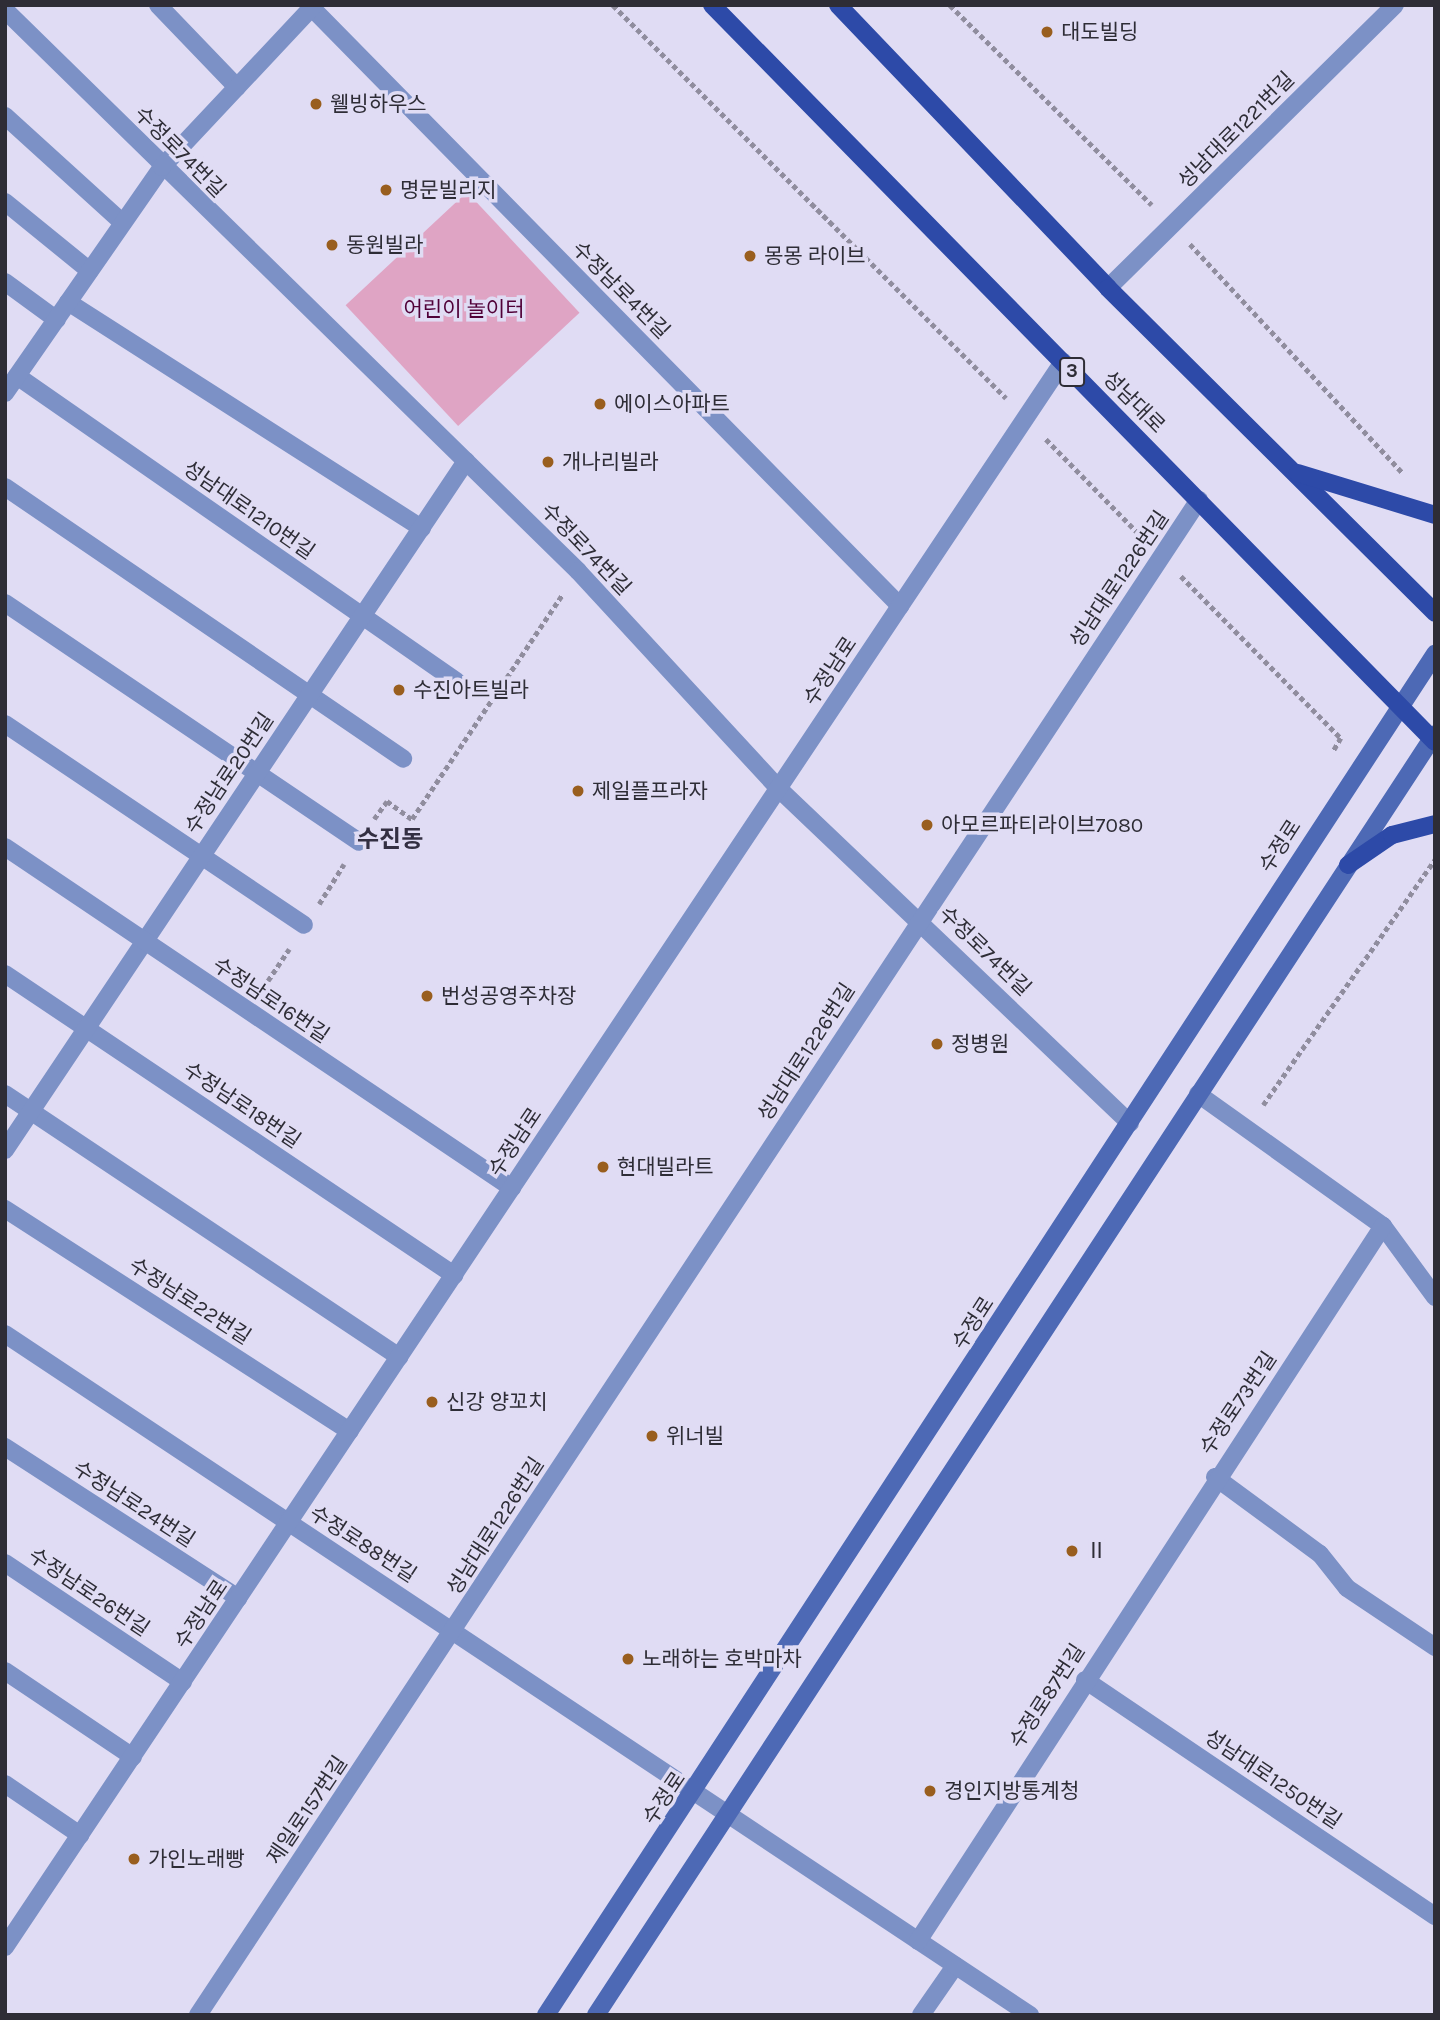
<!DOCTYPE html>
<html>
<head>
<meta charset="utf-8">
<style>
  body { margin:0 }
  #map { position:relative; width:1440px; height:2020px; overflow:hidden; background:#e0dcf4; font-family:Karla,"Noto Sans KR",sans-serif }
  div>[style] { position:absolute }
  .green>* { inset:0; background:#dfa4c4; transform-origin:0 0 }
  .path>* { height:4.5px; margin-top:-2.25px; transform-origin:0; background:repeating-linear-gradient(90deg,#908d9e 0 5px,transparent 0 8.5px) }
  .service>* { height:18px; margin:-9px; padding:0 9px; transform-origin:9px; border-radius:9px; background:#7c91c6 }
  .minor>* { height:18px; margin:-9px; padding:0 9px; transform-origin:9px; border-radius:9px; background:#7c91c6 }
  .secondary>* { height:18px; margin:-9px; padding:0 9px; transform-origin:9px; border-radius:9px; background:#4d69b5 }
  .primary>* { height:18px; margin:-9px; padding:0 9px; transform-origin:9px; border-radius:9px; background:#2d4aa8 }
  .dots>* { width:19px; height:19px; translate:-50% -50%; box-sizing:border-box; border:4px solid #e0dcf4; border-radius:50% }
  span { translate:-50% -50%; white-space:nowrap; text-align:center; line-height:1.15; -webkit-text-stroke:7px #e0dcf4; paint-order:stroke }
  .shield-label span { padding:2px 5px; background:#e0dcf4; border:2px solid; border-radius:5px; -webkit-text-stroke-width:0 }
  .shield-label { font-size:19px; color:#2e2d36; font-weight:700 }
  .poi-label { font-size:21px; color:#2e2d36 }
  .left { translate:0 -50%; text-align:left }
  .street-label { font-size:21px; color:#2e2d36 }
  .park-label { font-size:21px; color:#500138 }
  .quarter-label { font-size:24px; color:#332f42; font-weight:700 }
  .frame { position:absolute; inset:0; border:7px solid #2e2d36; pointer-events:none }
</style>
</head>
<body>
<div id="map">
  <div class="green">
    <i style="left:467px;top:192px;width:165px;height:166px;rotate:47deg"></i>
  </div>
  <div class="path">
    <i style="left:613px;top:5px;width:556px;rotate:45deg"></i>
    <i style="left:950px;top:5px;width:284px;rotate:44.7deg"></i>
    <i style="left:1190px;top:244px;width:313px;rotate:47.1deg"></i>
    <i style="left:1046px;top:439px;width:139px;rotate:45.6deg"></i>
    <i style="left:1181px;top:576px;width:228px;rotate:45.4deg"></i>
    <i style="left:1341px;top:738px;width:16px;rotate:120deg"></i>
    <i style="left:374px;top:819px;width:22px;rotate:-54deg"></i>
    <i style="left:387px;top:801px;width:31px;rotate:36deg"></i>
    <i style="left:412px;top:819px;width:270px;rotate:-56.2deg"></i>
    <i style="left:319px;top:904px;width:47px;rotate:-58deg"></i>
    <i style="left:263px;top:988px;width:47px;rotate:-56.3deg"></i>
    <i style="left:1263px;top:1105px;width:300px;rotate:-55deg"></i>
  </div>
  <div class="service">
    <i style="left:158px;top:5px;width:114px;rotate:46.1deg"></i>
    <i style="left:5px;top:116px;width:159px;rotate:42.2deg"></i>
    <i style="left:5px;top:202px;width:109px;rotate:39.1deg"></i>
    <i style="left:5px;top:282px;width:64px;rotate:36.2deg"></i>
    <i style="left:68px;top:302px;width:420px;rotate:32.6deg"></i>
    <i style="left:17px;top:376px;width:535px;rotate:34.79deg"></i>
    <i style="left:5px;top:487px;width:482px;rotate:34.3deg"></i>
    <i style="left:5px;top:603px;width:427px;rotate:34deg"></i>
    <i style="left:5px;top:724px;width:360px;rotate:33.9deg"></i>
    <i style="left:5px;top:974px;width:541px;rotate:33.84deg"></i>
    <i style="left:5px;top:1094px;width:474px;rotate:33.7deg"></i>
    <i style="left:5px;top:1150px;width:829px;rotate:-56.21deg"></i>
    <i style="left:5px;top:1209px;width:410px;rotate:32.8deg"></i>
    <i style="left:5px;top:1447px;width:278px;rotate:32.9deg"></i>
    <i style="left:1215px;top:1477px;width:130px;rotate:36.3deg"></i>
    <i style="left:1320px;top:1554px;width:43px;rotate:51.5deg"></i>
    <i style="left:1347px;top:1588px;width:106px;rotate:33.8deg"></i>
    <i style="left:5px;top:1563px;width:214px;rotate:33.8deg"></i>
    <i style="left:5px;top:1671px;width:154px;rotate:33.9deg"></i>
    <i style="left:921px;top:2015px;width:60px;rotate:-55.2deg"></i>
  </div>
  <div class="minor">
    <i style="left:309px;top:5px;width:843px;rotate:45.48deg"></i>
    <i style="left:5px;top:10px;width:802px;rotate:44.39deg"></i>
    <i style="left:578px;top:571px;width:295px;rotate:47.3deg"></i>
    <i style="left:778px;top:788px;width:486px;rotate:43.6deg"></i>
    <i style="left:1108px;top:288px;width:403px;rotate:-44.6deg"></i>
    <i style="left:5px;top:393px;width:275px;rotate:-55.2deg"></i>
    <i style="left:162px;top:167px;width:222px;rotate:-46.8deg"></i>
    <i style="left:5px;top:847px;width:611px;rotate:33.92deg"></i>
    <i style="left:1198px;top:1094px;width:227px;rotate:35.5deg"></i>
    <i style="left:1383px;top:1226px;width:88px;rotate:53.8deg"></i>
    <i style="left:5px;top:1334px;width:1231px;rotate:33.6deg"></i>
    <i style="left:1085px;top:1680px;width:422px;rotate:34deg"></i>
    <i style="left:5px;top:1784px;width:91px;rotate:34.2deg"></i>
    <i style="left:918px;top:1941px;width:853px;rotate:-56.96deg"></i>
    <i style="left:5px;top:1947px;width:1906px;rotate:-56.28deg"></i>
    <i style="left:198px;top:2015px;width:1816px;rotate:-56.55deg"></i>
  </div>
  <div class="secondary">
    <i style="left:546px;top:2015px;width:1626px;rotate:-56.85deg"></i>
    <i style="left:596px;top:2015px;width:1531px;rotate:-56.78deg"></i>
  </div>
  <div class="primary">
    <i style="left:712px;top:5px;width:1032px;rotate:45.55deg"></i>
    <i style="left:838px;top:5px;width:391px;rotate:46.3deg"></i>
    <i style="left:1108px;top:288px;width:461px;rotate:44.8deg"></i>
    <i style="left:1298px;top:473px;width:143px;rotate:17deg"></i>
    <i style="left:1348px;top:865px;width:53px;rotate:-34.3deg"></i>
    <i style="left:1392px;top:835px;width:44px;rotate:-14.3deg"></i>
  </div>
  <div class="dots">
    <i style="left:1047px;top:32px;background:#995e1e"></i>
    <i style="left:316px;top:104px;background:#995e1e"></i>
    <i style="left:386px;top:190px;background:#995e1e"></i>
    <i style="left:332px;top:245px;background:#995e1e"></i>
    <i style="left:750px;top:256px;background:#995e1e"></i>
    <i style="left:600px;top:404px;background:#995e1e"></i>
    <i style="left:548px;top:462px;background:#995e1e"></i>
    <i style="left:399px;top:690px;background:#995e1e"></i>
    <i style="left:578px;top:791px;background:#995e1e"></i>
    <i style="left:927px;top:825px;background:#995e1e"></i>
    <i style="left:427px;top:996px;background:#995e1e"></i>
    <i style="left:937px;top:1044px;background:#995e1e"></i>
    <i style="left:603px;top:1167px;background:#995e1e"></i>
    <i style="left:432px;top:1402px;background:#995e1e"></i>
    <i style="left:652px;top:1436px;background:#995e1e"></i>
    <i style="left:1072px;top:1551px;background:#995e1e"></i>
    <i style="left:628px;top:1659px;background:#995e1e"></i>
    <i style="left:930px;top:1791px;background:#995e1e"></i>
    <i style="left:134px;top:1859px;background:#995e1e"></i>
  </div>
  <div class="shield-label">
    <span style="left:1072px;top:372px">3</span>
  </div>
  <div class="poi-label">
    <span class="left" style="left:1061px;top:32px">대도빌딩</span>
    <span class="left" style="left:330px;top:104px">웰빙하우스</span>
    <span class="left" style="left:400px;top:190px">명문빌리지</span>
    <span class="left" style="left:346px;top:245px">동원빌라</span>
    <span class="left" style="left:764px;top:256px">몽몽 라이브</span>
    <span class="left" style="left:614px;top:404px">에이스아파트</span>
    <span class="left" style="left:562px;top:462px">개나리빌라</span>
    <span class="left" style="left:413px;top:690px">수진아트빌라</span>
    <span class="left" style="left:592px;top:791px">제일플프라자</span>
    <span class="left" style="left:941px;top:825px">아모르파티라이브7080</span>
    <span class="left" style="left:441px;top:996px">번성공영주차장</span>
    <span class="left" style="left:951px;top:1044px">정병원</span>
    <span class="left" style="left:617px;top:1167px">현대빌라트</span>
    <span class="left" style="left:446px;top:1402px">신강 양꼬치</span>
    <span class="left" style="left:666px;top:1436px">위너빌</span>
    <span class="left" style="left:1086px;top:1551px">Ⅱ</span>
    <span class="left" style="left:642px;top:1659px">노래하는 호박마차</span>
    <span class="left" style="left:944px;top:1791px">경인지방통계청</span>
    <span class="left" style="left:148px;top:1859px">가인노래빵</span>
  </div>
  <div class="street-label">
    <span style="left:1236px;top:130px;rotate:-45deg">성남대로1221번길</span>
    <span style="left:180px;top:152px;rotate:45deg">수정로74번길</span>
    <span style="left:621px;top:290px;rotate:45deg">수정남로4번길</span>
    <span style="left:1134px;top:402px;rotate:45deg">성남대로</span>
    <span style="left:249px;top:510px;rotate:35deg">성남대로1210번길</span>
    <span style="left:586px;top:549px;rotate:46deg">수정로74번길</span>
    <span style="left:1119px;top:579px;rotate:-56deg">성남대로1226번길</span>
    <span style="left:830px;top:671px;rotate:-56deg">수정남로</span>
    <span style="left:229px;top:773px;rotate:-56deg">수정남로20번길</span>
    <span style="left:1280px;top:846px;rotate:-57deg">수정로</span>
    <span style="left:985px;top:951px;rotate:44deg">수정로74번길</span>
    <span style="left:271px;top:1000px;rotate:34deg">수정남로16번길</span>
    <span style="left:806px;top:1052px;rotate:-57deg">성남대로1226번길</span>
    <span style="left:242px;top:1105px;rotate:34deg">수정남로18번길</span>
    <span style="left:515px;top:1142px;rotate:-56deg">수정남로</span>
    <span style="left:190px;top:1301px;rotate:33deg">수정남로22번길</span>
    <span style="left:973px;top:1323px;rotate:-57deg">수정로</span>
    <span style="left:1238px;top:1403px;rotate:-56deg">수정로73번길</span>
    <span style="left:134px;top:1504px;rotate:33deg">수정남로24번길</span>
    <span style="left:495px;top:1526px;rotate:-57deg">성남대로1226번길</span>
    <span style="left:363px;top:1544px;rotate:33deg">수정로88번길</span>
    <span style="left:89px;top:1592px;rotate:34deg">수정남로26번길</span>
    <span style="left:201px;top:1614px;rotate:-56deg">수정남로</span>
    <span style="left:1047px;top:1696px;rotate:-57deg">수정로87번길</span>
    <span style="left:1273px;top:1779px;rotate:34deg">성남대로1250번길</span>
    <span style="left:664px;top:1798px;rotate:-56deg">수정로</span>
    <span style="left:307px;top:1810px;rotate:-56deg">제일로157번길</span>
  </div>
  <div class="park-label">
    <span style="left:464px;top:309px">어린이 놀이터</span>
  </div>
  <div class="quarter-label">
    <span style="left:390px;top:840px">수진동</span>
  </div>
  <div class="frame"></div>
</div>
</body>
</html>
